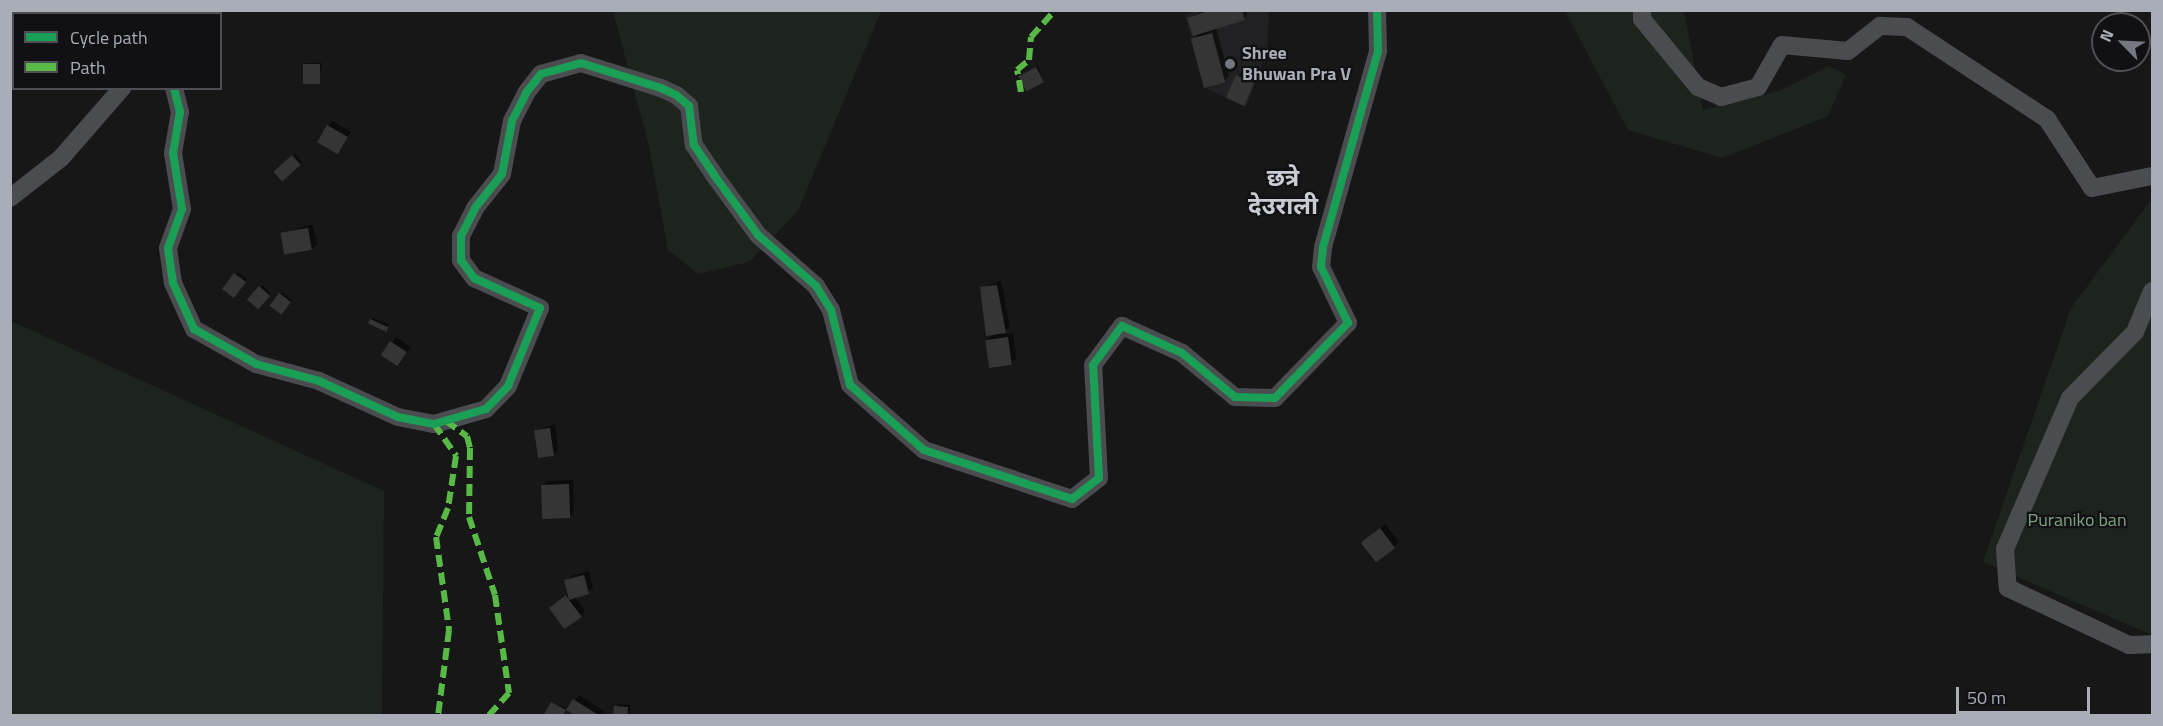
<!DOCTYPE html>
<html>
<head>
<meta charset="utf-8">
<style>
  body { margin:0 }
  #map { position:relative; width:2163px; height:726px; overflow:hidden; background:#171717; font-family:"Titillium Web","Noto Sans Devanagari",sans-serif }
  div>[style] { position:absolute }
  .built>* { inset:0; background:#212123 }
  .green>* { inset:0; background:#1d241e }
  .shadow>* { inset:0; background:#0007; transform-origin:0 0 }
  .building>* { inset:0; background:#353536; transform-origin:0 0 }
  .minor>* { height:18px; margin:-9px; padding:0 9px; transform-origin:9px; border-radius:9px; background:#4b4c50 }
  .quiet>* { height:6px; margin-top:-3px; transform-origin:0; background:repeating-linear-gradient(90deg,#58b947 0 12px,transparent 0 18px) }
  .cycleway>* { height:8px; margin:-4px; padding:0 4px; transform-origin:4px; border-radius:4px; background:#1a9f57 }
  .dots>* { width:16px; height:16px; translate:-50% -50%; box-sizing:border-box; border:3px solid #111113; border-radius:50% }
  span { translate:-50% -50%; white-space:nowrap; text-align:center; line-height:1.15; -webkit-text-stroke:4.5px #111113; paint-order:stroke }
  .poi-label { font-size:18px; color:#a8adb8; font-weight:700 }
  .left { translate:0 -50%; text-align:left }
  .park-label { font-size:18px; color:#7fa381 }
  .district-label { font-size:24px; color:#c9ccd4; font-weight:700 }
  .frame { position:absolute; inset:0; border:12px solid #a8adb8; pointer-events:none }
  .legend { position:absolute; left:12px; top:12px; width:210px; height:78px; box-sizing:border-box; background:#111113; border:2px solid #4d4f55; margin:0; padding:8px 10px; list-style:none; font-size:18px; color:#a8adb8 }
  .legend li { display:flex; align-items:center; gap:12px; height:30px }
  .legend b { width:30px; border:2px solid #4d4f55 }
  .north { position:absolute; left:2091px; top:12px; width:60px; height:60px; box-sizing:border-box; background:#111113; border:2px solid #4d4f55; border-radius:50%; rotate:294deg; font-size:16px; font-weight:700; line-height:24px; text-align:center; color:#a8adb8 }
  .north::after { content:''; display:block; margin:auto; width:21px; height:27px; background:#757880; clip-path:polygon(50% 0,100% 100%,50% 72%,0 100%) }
  .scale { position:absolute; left:1956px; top:687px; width:134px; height:27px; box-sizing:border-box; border:3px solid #a8adb8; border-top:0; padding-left:8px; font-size:18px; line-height:21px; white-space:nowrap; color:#a8adb8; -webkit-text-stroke:4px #111113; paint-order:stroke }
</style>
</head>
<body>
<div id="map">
  <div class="built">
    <i style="clip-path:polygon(1199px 10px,1269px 11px,1267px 50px,1246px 107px,1205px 88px,1185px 15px)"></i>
  </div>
  <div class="green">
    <i style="clip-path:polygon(613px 11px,881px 11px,798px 211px,749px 262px,698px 274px,668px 250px,649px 146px)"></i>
    <i style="clip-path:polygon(1565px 11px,1684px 11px,1703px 110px,1779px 91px,1829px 66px,1846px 75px,1828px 116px,1722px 158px,1628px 130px)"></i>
    <i style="clip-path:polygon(2152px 199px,2152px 635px,1983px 562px,2071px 308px)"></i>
    <i style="clip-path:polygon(11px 321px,384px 491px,382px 715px,11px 715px)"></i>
  </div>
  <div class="shadow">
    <i style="clip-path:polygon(1203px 10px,1248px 10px,1245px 19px,1216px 27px,1229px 76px,1224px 81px,1193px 39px,1199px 33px,1189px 18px)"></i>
    <i style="clip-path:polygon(306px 63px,322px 63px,319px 82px,304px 65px)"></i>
    <i style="clip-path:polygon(1038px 66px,1043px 81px,1023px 75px)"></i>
    <i style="clip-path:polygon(1242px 71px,1257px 78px,1244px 103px,1238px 76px)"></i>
    <i style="clip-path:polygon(333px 121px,351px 132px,337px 152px,328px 126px)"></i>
    <i style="left:295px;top:154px;width:11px;height:27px;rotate:49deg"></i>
    <i style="clip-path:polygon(312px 224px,317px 244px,312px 249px,283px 234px)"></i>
    <i style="clip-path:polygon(237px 272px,247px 279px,237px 294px,225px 289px)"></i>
    <i style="clip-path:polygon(1001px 281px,1010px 327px,1002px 334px,1013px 333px,1016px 359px,1011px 363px,987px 340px,994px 333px,982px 288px)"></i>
    <i style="left:262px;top:285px;width:12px;height:18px;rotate:42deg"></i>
    <i style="left:282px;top:292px;width:13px;height:18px;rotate:39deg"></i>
    <i style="clip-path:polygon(373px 318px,389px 324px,387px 328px,371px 320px)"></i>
    <i style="left:396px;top:337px;width:18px;height:23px;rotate:34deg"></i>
    <i style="clip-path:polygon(555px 424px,558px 450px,553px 455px,536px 431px)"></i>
    <i style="clip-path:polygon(573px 480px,574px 512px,570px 517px,542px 486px,547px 481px)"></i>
    <i style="clip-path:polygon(1385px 524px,1399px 542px,1377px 561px,1368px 538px)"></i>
    <i style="clip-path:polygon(589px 571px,593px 588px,575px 597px,585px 611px,581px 616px,555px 603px,569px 593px,566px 581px,571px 576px)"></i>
    <i style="clip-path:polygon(579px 695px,604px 711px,601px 716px,578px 716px,567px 708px,563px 716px,552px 703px,569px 709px)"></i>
    <i style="clip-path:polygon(618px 704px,630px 705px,629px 716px,615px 716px)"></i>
  </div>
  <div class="building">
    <i style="clip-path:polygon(1211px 10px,1242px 10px,1245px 20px,1193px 36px,1187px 18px)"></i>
    <i style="left:1212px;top:33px;width:51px;height:22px;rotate:75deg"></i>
    <i style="left:303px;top:64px;width:17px;height:20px"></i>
    <i style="left:1036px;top:67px;width:17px;height:20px;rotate:62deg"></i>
    <i style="left:1236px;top:75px;width:20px;height:25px;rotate:24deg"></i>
    <i style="left:327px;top:125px;width:24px;height:20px;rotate:30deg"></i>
    <i style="left:292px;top:155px;width:13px;height:25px;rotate:48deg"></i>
    <i style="left:308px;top:228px;width:22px;height:28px;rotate:80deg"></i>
    <i style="left:234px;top:273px;width:15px;height:20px;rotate:37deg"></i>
    <i style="clip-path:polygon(997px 285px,1006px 333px,986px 336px,980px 287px)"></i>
    <i style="left:259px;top:286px;width:15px;height:18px;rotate:42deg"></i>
    <i style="left:279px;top:293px;width:15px;height:16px;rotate:37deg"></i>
    <i style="left:370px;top:319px;width:20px;height:5px;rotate:24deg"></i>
    <i style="left:1008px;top:337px;width:28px;height:23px;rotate:82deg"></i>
    <i style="left:390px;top:341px;width:20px;height:17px;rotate:33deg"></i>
    <i style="left:550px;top:428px;width:28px;height:16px;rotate:82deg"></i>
    <i style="left:569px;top:484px;width:34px;height:28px;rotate:88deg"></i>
    <i style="left:1380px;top:528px;width:25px;height:24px;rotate:53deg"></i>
    <i style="clip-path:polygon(584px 575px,589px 594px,569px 600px,582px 617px,564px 629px,549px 608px,566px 595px,569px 600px,564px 580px)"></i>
    <i style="clip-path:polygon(573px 699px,600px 716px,576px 716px,566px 710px)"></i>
    <i style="clip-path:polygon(551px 702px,566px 710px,563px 716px,543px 716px)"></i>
    <i style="left:614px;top:706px;width:14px;height:10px;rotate:4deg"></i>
  </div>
  <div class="minor">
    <i style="left:1642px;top:10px;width:9px;rotate:90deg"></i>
    <i style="left:1642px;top:19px;width:88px;rotate:50.5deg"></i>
    <i style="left:1698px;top:87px;width:25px;rotate:23deg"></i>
    <i style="left:1721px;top:97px;width:38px;rotate:-15deg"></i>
    <i style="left:1758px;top:87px;width:48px;rotate:-60.3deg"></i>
    <i style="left:1782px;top:45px;width:66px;rotate:5.2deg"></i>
    <i style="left:1848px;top:51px;width:41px;rotate:-38deg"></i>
    <i style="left:1880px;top:26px;width:27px;rotate:2deg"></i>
    <i style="left:1907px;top:27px;width:168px;rotate:33.3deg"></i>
    <i style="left:2047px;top:119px;width:82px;rotate:56.9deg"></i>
    <i style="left:2092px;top:188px;width:61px;rotate:-11.3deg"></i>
    <i style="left:174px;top:88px;width:25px;rotate:76deg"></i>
    <i style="left:180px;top:112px;width:42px;rotate:99.7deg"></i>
    <i style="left:173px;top:153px;width:57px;rotate:80.9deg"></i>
    <i style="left:182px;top:209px;width:41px;rotate:109.7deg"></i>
    <i style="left:168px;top:248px;width:35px;rotate:82deg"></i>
    <i style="left:173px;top:283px;width:51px;rotate:65.5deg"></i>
    <i style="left:194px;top:329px;width:71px;rotate:29.4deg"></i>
    <i style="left:256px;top:364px;width:65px;rotate:15.1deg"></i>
    <i style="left:319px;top:381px;width:87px;rotate:24.5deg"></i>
    <i style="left:398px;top:417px;width:37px;rotate:11deg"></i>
    <i style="left:434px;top:424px;width:54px;rotate:-16.1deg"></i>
    <i style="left:486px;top:409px;width:32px;rotate:-46deg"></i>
    <i style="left:508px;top:386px;width:84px;rotate:-67.7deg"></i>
    <i style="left:540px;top:308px;width:72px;rotate:-155.6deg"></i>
    <i style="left:474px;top:278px;width:22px;rotate:-126deg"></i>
    <i style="left:461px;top:260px;width:24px;rotate:-90deg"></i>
    <i style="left:461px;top:236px;width:31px;rotate:-63deg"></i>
    <i style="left:475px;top:208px;width:43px;rotate:-51.5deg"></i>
    <i style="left:502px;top:174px;width:54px;rotate:-79.3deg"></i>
    <i style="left:512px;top:121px;width:31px;rotate:-63deg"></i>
    <i style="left:526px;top:93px;width:24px;rotate:-52deg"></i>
    <i style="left:541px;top:74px;width:41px;rotate:-15.4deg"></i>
    <i style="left:581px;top:63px;width:84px;rotate:17.4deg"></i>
    <i style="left:661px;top:88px;width:17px;rotate:25deg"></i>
    <i style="left:676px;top:95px;width:17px;rotate:40deg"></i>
    <i style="left:689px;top:106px;width:39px;rotate:83deg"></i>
    <i style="left:694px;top:145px;width:36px;rotate:56deg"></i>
    <i style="left:714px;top:175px;width:74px;rotate:53.7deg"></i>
    <i style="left:758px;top:235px;width:77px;rotate:41.3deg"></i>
    <i style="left:816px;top:286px;width:28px;rotate:58deg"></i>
    <i style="left:831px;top:310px;width:77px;rotate:75.8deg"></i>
    <i style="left:850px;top:385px;width:98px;rotate:41.3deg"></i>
    <i style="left:924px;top:450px;width:156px;rotate:18.3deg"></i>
    <i style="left:1072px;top:499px;width:34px;rotate:-38deg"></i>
    <i style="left:1099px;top:478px;width:113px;rotate:-93deg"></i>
    <i style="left:1093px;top:365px;width:49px;rotate:-53.4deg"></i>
    <i style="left:1122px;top:326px;width:66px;rotate:24.2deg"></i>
    <i style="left:1182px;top:353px;width:69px;rotate:39.7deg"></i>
    <i style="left:1235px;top:397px;width:40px;rotate:1.4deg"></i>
    <i style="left:1275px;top:398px;width:105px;rotate:-45.8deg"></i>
    <i style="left:1348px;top:323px;width:62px;rotate:-115.7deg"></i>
    <i style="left:1321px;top:267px;width:20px;rotate:-84deg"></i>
    <i style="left:1323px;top:247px;width:204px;rotate:-74.3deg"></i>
    <i style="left:1378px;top:51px;width:41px;rotate:-91.4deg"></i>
    <i style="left:10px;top:198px;width:65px;rotate:-38.1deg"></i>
    <i style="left:61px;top:158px;width:93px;rotate:-48.9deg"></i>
    <i style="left:2152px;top:291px;width:44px;rotate:112.5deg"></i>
    <i style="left:2135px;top:332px;width:93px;rotate:134.6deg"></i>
    <i style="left:2070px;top:398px;width:164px;rotate:113.3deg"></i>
    <i style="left:2005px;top:549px;width:39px;rotate:86deg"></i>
    <i style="left:2008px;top:588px;width:134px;rotate:25.2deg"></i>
    <i style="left:2129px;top:645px;width:23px;rotate:-2deg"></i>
  </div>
  <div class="quiet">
    <i style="left:1021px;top:92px;width:22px;rotate:-100deg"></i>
    <i style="left:1017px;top:70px;width:16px;rotate:-40deg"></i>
    <i style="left:1029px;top:60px;width:23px;rotate:-85deg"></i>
    <i style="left:1031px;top:37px;width:36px;rotate:-48deg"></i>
    <i style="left:446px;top:421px;width:26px;rotate:36deg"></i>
    <i style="left:467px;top:436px;width:12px;rotate:76deg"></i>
    <i style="left:470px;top:448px;width:69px;rotate:90.8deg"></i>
    <i style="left:469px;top:517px;width:82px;rotate:71.6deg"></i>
    <i style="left:495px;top:595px;width:99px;rotate:81.9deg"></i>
    <i style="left:509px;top:693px;width:31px;rotate:132deg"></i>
    <i style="left:434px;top:424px;width:39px;rotate:55deg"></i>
    <i style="left:456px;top:456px;width:53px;rotate:98.7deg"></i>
    <i style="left:448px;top:508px;width:31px;rotate:112deg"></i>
    <i style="left:436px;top:537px;width:94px;rotate:82deg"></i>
    <i style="left:449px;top:630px;width:87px;rotate:97.3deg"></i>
  </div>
  <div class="cycleway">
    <i style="left:174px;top:88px;width:25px;rotate:76deg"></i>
    <i style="left:180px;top:112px;width:42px;rotate:99.7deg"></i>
    <i style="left:173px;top:153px;width:57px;rotate:80.9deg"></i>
    <i style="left:182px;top:209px;width:41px;rotate:109.7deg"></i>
    <i style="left:168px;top:248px;width:35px;rotate:82deg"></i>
    <i style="left:173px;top:283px;width:51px;rotate:65.5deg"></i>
    <i style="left:194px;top:329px;width:71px;rotate:29.4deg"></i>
    <i style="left:256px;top:364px;width:65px;rotate:15.1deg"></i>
    <i style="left:319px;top:381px;width:87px;rotate:24.5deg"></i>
    <i style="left:398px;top:417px;width:37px;rotate:11deg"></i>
    <i style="left:434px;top:424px;width:54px;rotate:-16.1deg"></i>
    <i style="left:486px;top:409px;width:32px;rotate:-46deg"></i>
    <i style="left:508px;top:386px;width:84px;rotate:-67.7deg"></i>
    <i style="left:540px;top:308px;width:72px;rotate:-155.6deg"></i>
    <i style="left:474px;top:278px;width:22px;rotate:-126deg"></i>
    <i style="left:461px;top:260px;width:24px;rotate:-90deg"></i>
    <i style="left:461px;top:236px;width:31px;rotate:-63deg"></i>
    <i style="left:475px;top:208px;width:43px;rotate:-51.5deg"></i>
    <i style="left:502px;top:174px;width:54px;rotate:-79.3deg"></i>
    <i style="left:512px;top:121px;width:31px;rotate:-63deg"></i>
    <i style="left:526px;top:93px;width:24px;rotate:-52deg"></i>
    <i style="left:541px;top:74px;width:41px;rotate:-15.4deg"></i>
    <i style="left:581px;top:63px;width:84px;rotate:17.4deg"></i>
    <i style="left:661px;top:88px;width:17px;rotate:25deg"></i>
    <i style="left:676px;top:95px;width:17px;rotate:40deg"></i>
    <i style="left:689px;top:106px;width:39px;rotate:83deg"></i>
    <i style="left:694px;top:145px;width:36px;rotate:56deg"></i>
    <i style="left:714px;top:175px;width:74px;rotate:53.7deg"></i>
    <i style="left:758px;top:235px;width:77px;rotate:41.3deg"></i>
    <i style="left:816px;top:286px;width:28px;rotate:58deg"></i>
    <i style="left:831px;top:310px;width:77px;rotate:75.8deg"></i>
    <i style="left:850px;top:385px;width:98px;rotate:41.3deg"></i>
    <i style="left:924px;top:450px;width:156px;rotate:18.3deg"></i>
    <i style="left:1072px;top:499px;width:34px;rotate:-38deg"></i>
    <i style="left:1099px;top:478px;width:113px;rotate:-93deg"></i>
    <i style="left:1093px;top:365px;width:49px;rotate:-53.4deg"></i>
    <i style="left:1122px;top:326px;width:66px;rotate:24.2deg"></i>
    <i style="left:1182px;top:353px;width:69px;rotate:39.7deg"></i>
    <i style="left:1235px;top:397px;width:40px;rotate:1.4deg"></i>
    <i style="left:1275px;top:398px;width:105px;rotate:-45.8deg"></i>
    <i style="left:1348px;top:323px;width:62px;rotate:-115.7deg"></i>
    <i style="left:1321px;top:267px;width:20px;rotate:-84deg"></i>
    <i style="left:1323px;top:247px;width:204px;rotate:-74.3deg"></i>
    <i style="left:1378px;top:51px;width:41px;rotate:-91.4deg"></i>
  </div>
  <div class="dots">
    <i style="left:1230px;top:64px;background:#757880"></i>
  </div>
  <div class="poi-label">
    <span class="left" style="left:1242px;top:64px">Shree<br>Bhuwan Pra V</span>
  </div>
  <div class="park-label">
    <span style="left:2077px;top:520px">Puraniko ban</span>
  </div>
  <div class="district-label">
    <span style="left:1283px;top:192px">छत्रे<br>देउराली</span>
  </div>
  <div class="frame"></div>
  <ul class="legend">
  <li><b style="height:8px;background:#1a9f57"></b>Cycle path</li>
  <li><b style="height:8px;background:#58b947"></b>Path</li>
  </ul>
  <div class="north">N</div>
  <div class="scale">50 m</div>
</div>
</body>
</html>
